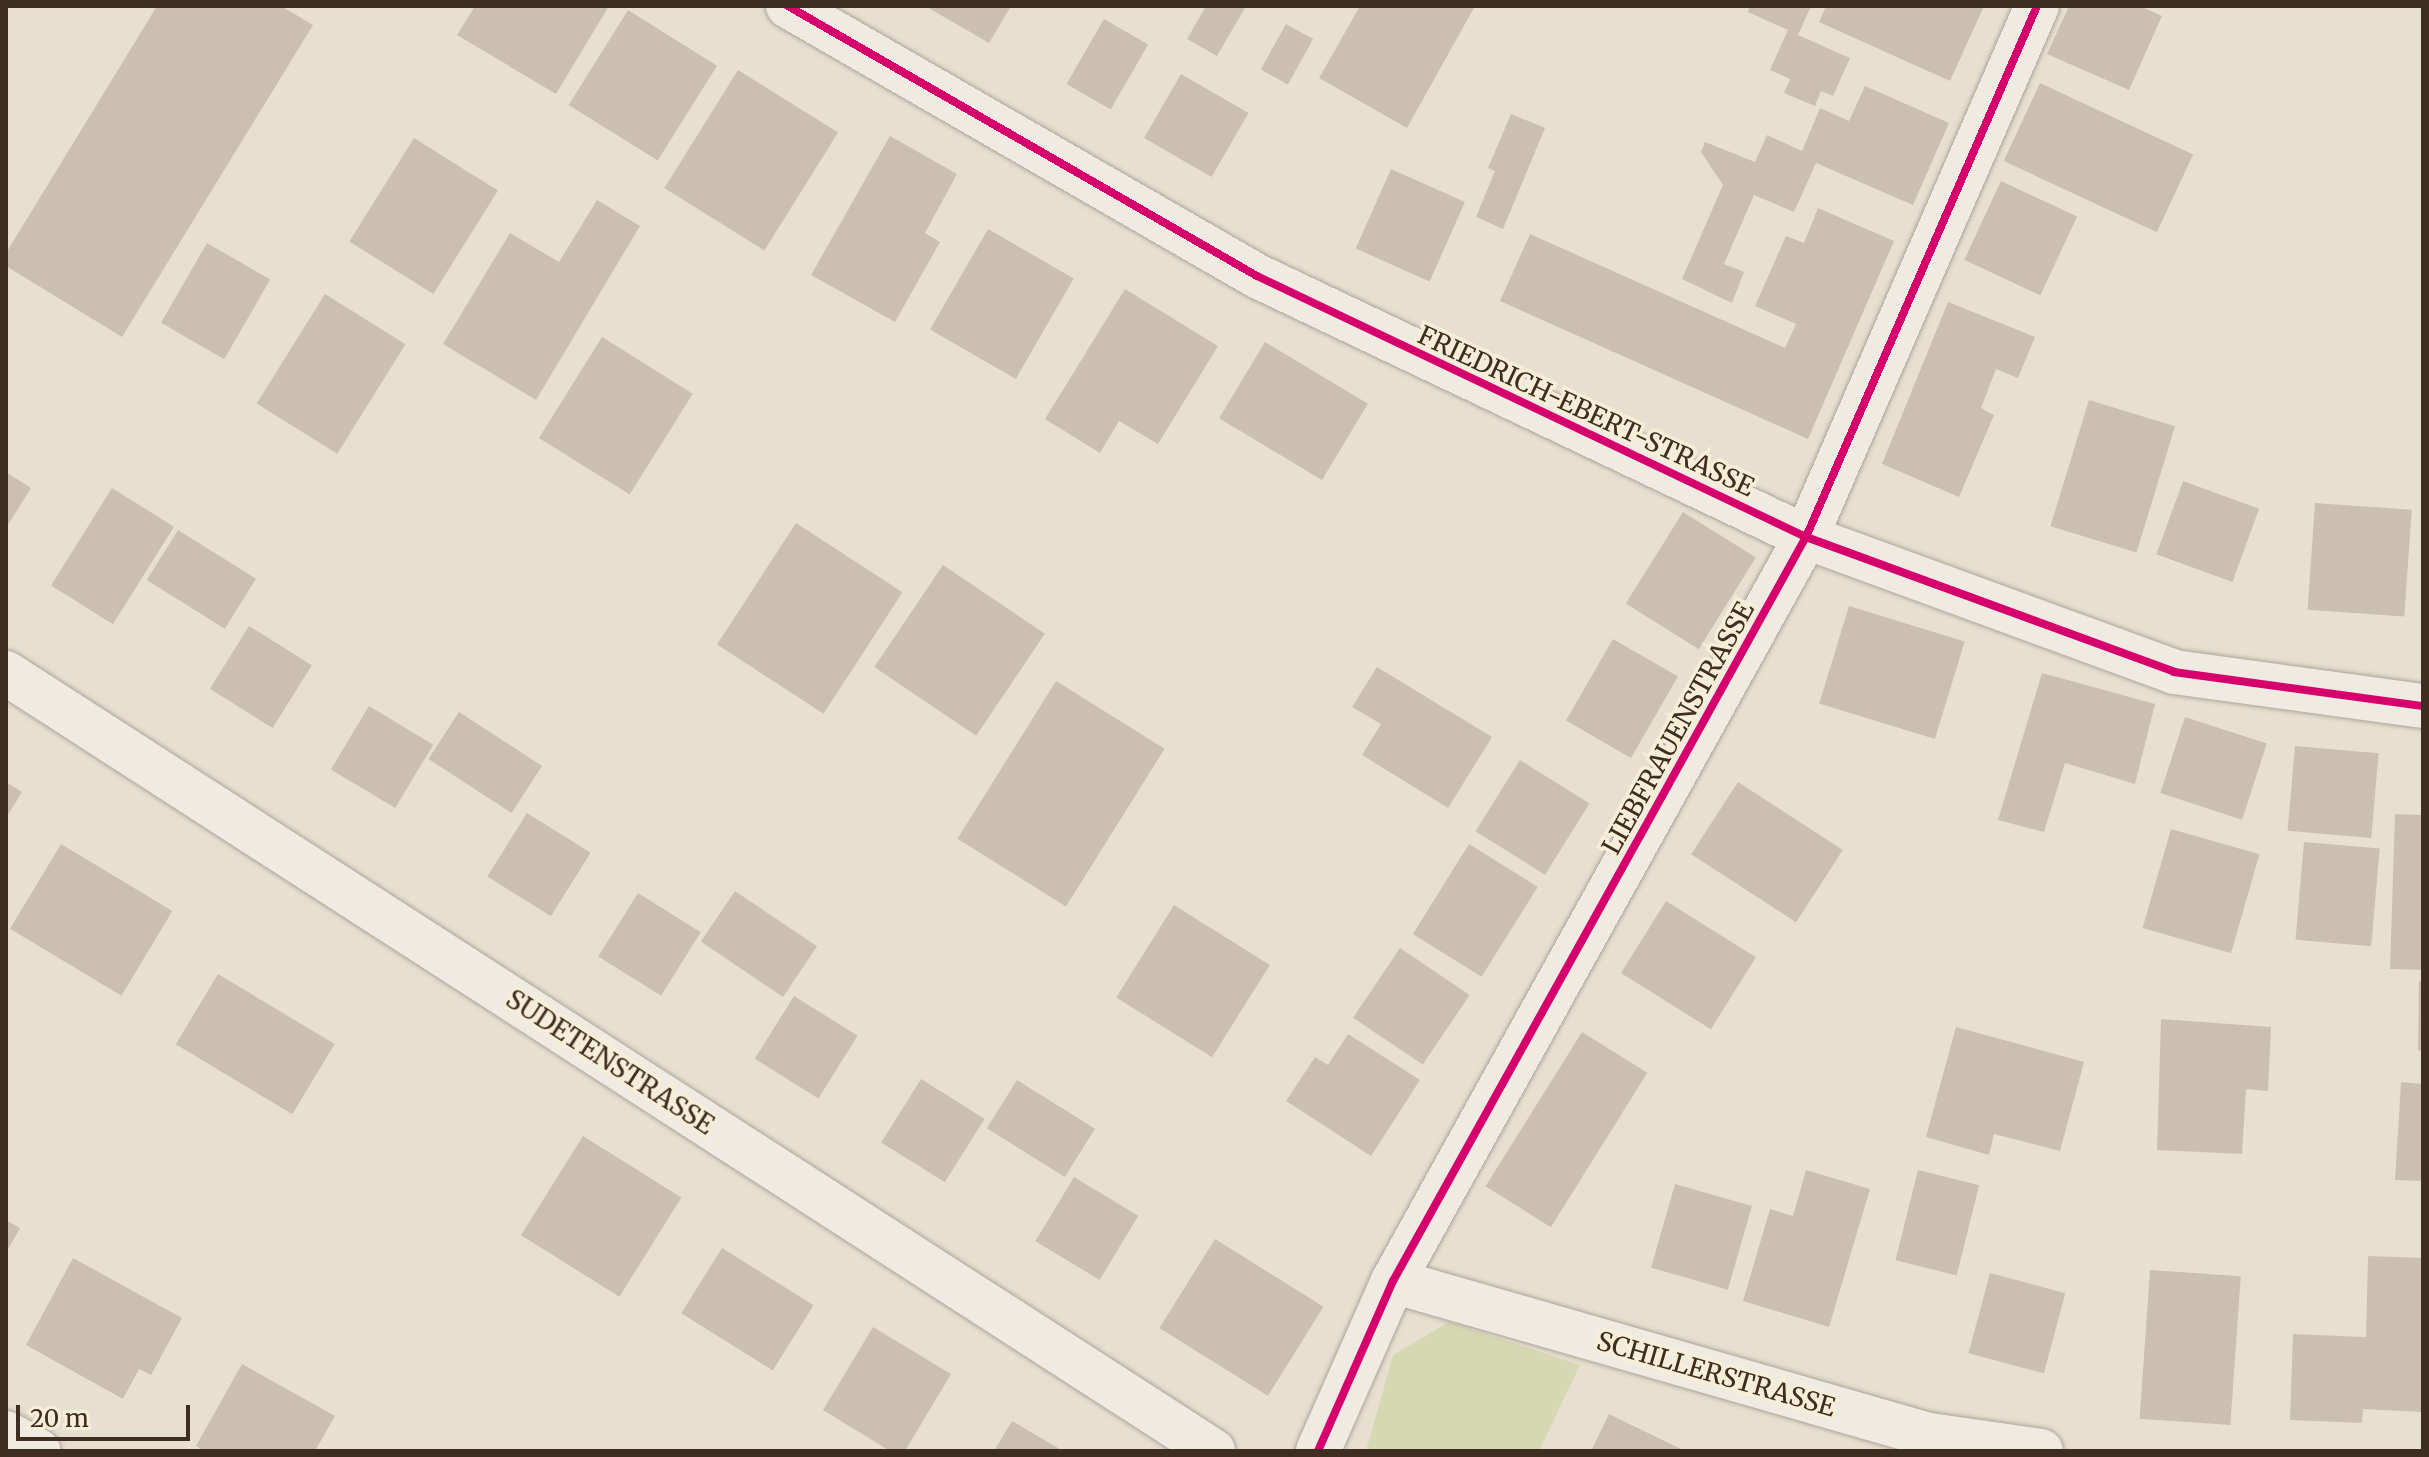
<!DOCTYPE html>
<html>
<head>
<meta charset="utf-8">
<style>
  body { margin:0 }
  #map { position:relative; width:2429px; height:1457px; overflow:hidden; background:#e7e0d1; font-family:Merriweather,serif }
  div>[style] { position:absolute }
  .green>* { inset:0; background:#d6d7b3 }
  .building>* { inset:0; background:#cbbfb2; transform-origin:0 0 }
  .roads { filter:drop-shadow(0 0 2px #ada599) drop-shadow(0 0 2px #ada599) }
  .minor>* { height:44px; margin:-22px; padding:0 22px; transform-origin:22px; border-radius:22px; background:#efebe3 }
  .cycleway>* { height:8px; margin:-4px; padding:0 4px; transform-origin:4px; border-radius:4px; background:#d6006c }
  span { translate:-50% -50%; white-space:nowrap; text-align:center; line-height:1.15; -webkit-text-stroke:7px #f7eed8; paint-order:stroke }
  .street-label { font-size:26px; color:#3d2e20 }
  .frame { position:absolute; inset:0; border:8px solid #3d2e20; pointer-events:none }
  .scale { position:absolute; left:16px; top:1405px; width:174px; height:36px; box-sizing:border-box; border:4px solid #3d2e20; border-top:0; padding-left:10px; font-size:24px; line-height:28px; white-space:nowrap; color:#3d2e20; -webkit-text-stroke:6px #f7eed8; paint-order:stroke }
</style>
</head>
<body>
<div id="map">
  <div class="green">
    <i style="clip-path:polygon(1449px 1322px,1580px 1365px,1539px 1451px,1366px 1451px,1393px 1355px)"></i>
  </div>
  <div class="building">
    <i style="clip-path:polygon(157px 6px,281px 6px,313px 25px,122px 337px,6px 266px,6px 253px)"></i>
    <i style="clip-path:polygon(475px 6px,609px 6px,556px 94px,457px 35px)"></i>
    <i style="clip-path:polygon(925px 6px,1011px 6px,989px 43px)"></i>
    <i style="clip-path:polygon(1206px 6px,1246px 6px,1217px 56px,1187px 39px)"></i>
    <i style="clip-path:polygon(1360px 6px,1475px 6px,1407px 128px,1319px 78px)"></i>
    <i style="clip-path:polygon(1750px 6px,1811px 6px,1798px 35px,1850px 58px,1833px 96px,1821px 91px,1815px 106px,1784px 93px,1790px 79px,1770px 70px,1788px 30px,1748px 12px)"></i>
    <i style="clip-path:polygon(1826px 6px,1984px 6px,1950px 81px,1819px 22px)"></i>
    <i style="clip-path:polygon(2069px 6px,2140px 6px,2162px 16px,2129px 90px,2047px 54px)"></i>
    <i style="left:628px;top:10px;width:105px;height:112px;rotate:32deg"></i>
    <i style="left:1104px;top:19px;width:51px;height:75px;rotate:30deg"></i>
    <i style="left:1286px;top:24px;width:31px;height:52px;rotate:29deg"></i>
    <i style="left:738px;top:70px;width:118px;height:139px;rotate:32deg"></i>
    <i style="left:1181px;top:74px;width:78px;height:74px;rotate:30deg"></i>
    <i style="left:2040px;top:83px;width:169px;height:86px;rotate:25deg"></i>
    <i style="clip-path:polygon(1865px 86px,1949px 123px,1913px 205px,1816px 163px,1794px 212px,1754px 195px,1724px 264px,1744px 272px,1732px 303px,1682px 279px,1723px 185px,1701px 152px,1705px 142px,1755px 162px,1767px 135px,1802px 151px,1820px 108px,1849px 121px)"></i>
    <i style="clip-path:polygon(1511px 114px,1545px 128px,1503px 229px,1476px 217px,1495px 171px,1488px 168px)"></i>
    <i style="clip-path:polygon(890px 136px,957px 174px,925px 233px,940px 242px,895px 322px,811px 275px)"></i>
    <i style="left:414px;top:138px;width:99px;height:122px;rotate:32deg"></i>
    <i style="left:1391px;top:169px;width:81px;height:87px;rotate:24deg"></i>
    <i style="left:2001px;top:181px;width:84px;height:87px;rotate:25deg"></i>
    <i style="clip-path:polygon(597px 200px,640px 226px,536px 400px,443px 344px,510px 233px,559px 262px)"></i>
    <i style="clip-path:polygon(1818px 208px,1894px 241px,1808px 439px,1500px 301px,1530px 234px,1785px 348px,1796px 324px,1755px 306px,1786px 236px,1804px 243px)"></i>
    <i style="left:988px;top:229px;width:99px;height:116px;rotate:30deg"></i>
    <i style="left:207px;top:243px;width:73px;height:92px;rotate:30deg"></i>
    <i style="clip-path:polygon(1125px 289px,1218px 346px,1158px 444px,1119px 421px,1100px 453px,1045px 419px)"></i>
    <i style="left:325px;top:294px;width:95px;height:129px;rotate:32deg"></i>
    <i style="clip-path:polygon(1948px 302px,2035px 337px,2018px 378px,1996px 369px,1981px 408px,1994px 415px,1959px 497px,1882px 464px)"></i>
    <i style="left:602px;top:337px;width:107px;height:119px;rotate:32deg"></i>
    <i style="left:1265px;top:342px;width:120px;height:89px;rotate:31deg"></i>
    <i style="left:2089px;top:400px;width:90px;height:132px;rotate:17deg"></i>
    <i style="clip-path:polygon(6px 472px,31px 488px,6px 528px)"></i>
    <i style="left:2183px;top:481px;width:81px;height:78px;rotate:20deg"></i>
    <i style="left:112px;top:488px;width:73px;height:115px;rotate:32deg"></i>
    <i style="left:2315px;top:503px;width:97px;height:107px;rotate:4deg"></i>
    <i style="left:1683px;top:512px;width:86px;height:108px;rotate:32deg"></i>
    <i style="left:796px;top:523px;width:127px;height:145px;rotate:33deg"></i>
    <i style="left:178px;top:530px;width:92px;height:59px;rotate:32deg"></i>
    <i style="left:943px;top:565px;width:123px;height:123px;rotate:34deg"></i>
    <i style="left:1849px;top:606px;width:121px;height:102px;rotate:17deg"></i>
    <i style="left:249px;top:626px;width:74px;height:74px;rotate:32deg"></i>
    <i style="left:1613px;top:639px;width:75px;height:94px;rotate:30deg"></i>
    <i style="clip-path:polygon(1377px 667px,1492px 737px,1448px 808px,1362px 755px,1381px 724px,1352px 707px)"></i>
    <i style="clip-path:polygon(2042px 673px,2155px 704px,2135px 784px,2065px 763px,2044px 832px,1998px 820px)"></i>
    <i style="left:1056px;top:681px;width:128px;height:186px;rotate:32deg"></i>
    <i style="left:369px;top:706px;width:75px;height:74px;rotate:31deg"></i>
    <i style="left:459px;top:712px;width:99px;height:56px;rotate:33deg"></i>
    <i style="left:2185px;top:717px;width:86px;height:80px;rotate:18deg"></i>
    <i style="left:2295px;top:746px;width:84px;height:85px;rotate:5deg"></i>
    <i style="left:1520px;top:760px;width:82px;height:84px;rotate:32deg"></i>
    <i style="clip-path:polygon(6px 782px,22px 792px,6px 818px)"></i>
    <i style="left:1738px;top:782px;width:125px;height:86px;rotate:33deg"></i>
    <i style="left:527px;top:813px;width:75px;height:75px;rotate:32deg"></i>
    <i style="clip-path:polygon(2395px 814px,2423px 815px,2423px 970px,2390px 969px)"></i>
    <i style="left:2171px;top:829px;width:92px;height:103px;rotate:16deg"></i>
    <i style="left:2304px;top:842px;width:76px;height:98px;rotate:5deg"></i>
    <i style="left:61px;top:844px;width:130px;height:99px;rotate:31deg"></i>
    <i style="left:1469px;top:844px;width:81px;height:106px;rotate:32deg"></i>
    <i style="left:735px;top:891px;width:99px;height:61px;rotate:34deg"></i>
    <i style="left:638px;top:893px;width:74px;height:75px;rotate:32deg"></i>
    <i style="left:1666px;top:901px;width:106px;height:85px;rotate:32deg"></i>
    <i style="left:1174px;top:905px;width:113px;height:109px;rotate:32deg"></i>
    <i style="left:1400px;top:948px;width:84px;height:84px;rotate:34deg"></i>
    <i style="left:218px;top:974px;width:136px;height:82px;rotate:31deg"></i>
    <i style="clip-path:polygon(2419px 981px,2423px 981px,2423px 1051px,2418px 1050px)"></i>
    <i style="left:794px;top:996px;width:75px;height:74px;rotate:32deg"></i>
    <i style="clip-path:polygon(2161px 1019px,2271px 1027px,2268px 1091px,2246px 1089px,2242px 1154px,2157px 1150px)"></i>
    <i style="clip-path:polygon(1956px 1027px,2084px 1062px,2060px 1151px,1994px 1134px,1989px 1155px,1926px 1137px)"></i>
    <i style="left:1582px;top:1032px;width:77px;height:182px;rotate:32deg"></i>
    <i style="clip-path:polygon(1348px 1034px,1420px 1080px,1371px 1156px,1286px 1101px,1315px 1057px,1328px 1065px)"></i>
    <i style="left:921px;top:1079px;width:75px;height:75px;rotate:32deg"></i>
    <i style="left:1017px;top:1080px;width:92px;height:57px;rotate:32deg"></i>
    <i style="clip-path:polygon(2401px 1082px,2423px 1084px,2423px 1181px,2395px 1180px)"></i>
    <i style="left:583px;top:1136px;width:116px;height:117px;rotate:32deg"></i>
    <i style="clip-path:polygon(1806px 1170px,1870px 1189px,1829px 1327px,1743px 1301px,1770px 1209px,1793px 1216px)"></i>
    <i style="left:1918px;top:1170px;width:63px;height:93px;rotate:14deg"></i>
    <i style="left:1074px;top:1177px;width:75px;height:75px;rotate:31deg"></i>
    <i style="left:1675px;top:1184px;width:80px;height:87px;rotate:16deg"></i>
    <i style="clip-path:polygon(6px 1220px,20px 1228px,6px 1253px)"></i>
    <i style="left:1215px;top:1239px;width:128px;height:105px;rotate:32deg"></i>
    <i style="left:722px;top:1248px;width:108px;height:77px;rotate:32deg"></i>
    <i style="clip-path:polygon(2368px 1256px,2423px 1258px,2423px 1412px,2363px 1409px,2362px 1423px,2290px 1420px,2293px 1334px,2366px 1337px)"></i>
    <i style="clip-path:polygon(73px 1258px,182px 1318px,151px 1375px,139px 1369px,123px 1399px,26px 1345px)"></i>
    <i style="left:2150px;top:1270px;width:91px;height:149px;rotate:4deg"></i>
    <i style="left:1990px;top:1273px;width:78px;height:83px;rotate:15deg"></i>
    <i style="clip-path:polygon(873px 1327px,951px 1374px,905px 1451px,890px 1451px,823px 1410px)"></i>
    <i style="clip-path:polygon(242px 1364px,335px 1416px,315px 1451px,205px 1451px,196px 1446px)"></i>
    <i style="clip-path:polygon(1609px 1414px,1685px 1451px,1591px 1451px)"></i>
    <i style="clip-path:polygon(1012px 1421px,1063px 1451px,994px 1451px)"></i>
  </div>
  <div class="roads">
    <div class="minor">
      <i style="left:788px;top:6px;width:541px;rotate:29.93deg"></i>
      <i style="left:1257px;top:276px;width:608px;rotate:25.43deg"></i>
      <i style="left:1806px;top:537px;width:392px;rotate:20.1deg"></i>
      <i style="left:2174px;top:672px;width:251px;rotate:7.8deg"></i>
      <i style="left:6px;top:673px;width:1436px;rotate:32.8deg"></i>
      <i style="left:1393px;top:1281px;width:558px;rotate:16.03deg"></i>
      <i style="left:1929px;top:1435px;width:113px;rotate:8.1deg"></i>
      <i style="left:6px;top:1433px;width:37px;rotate:29deg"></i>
      <i style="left:1318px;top:1451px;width:186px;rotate:-66.2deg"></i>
      <i style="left:1393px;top:1281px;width:851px;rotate:-60.97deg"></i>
      <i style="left:1806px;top:537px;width:579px;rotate:-66.49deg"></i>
    </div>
  </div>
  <div class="cycleway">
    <i style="left:788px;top:6px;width:541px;rotate:29.93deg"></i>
    <i style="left:1257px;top:276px;width:608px;rotate:25.43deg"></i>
    <i style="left:1806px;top:537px;width:392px;rotate:20.1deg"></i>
    <i style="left:2174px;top:672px;width:251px;rotate:7.8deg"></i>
    <i style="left:1318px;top:1451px;width:186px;rotate:-66.2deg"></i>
    <i style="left:1393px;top:1281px;width:851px;rotate:-60.97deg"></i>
    <i style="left:1806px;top:537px;width:579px;rotate:-66.49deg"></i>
  </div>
  <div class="street-label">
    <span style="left:1586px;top:411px;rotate:25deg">FRIEDRICH-EBERT-STRASSE</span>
    <span style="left:1678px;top:728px;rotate:-61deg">LIEBFRAUENSTRASSE</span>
    <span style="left:610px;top:1062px;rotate:33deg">SUDETENSTRASSE</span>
    <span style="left:1716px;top:1374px;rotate:16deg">SCHILLERSTRASSE</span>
  </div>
  <div class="frame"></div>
  <div class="scale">20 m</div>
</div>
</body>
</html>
